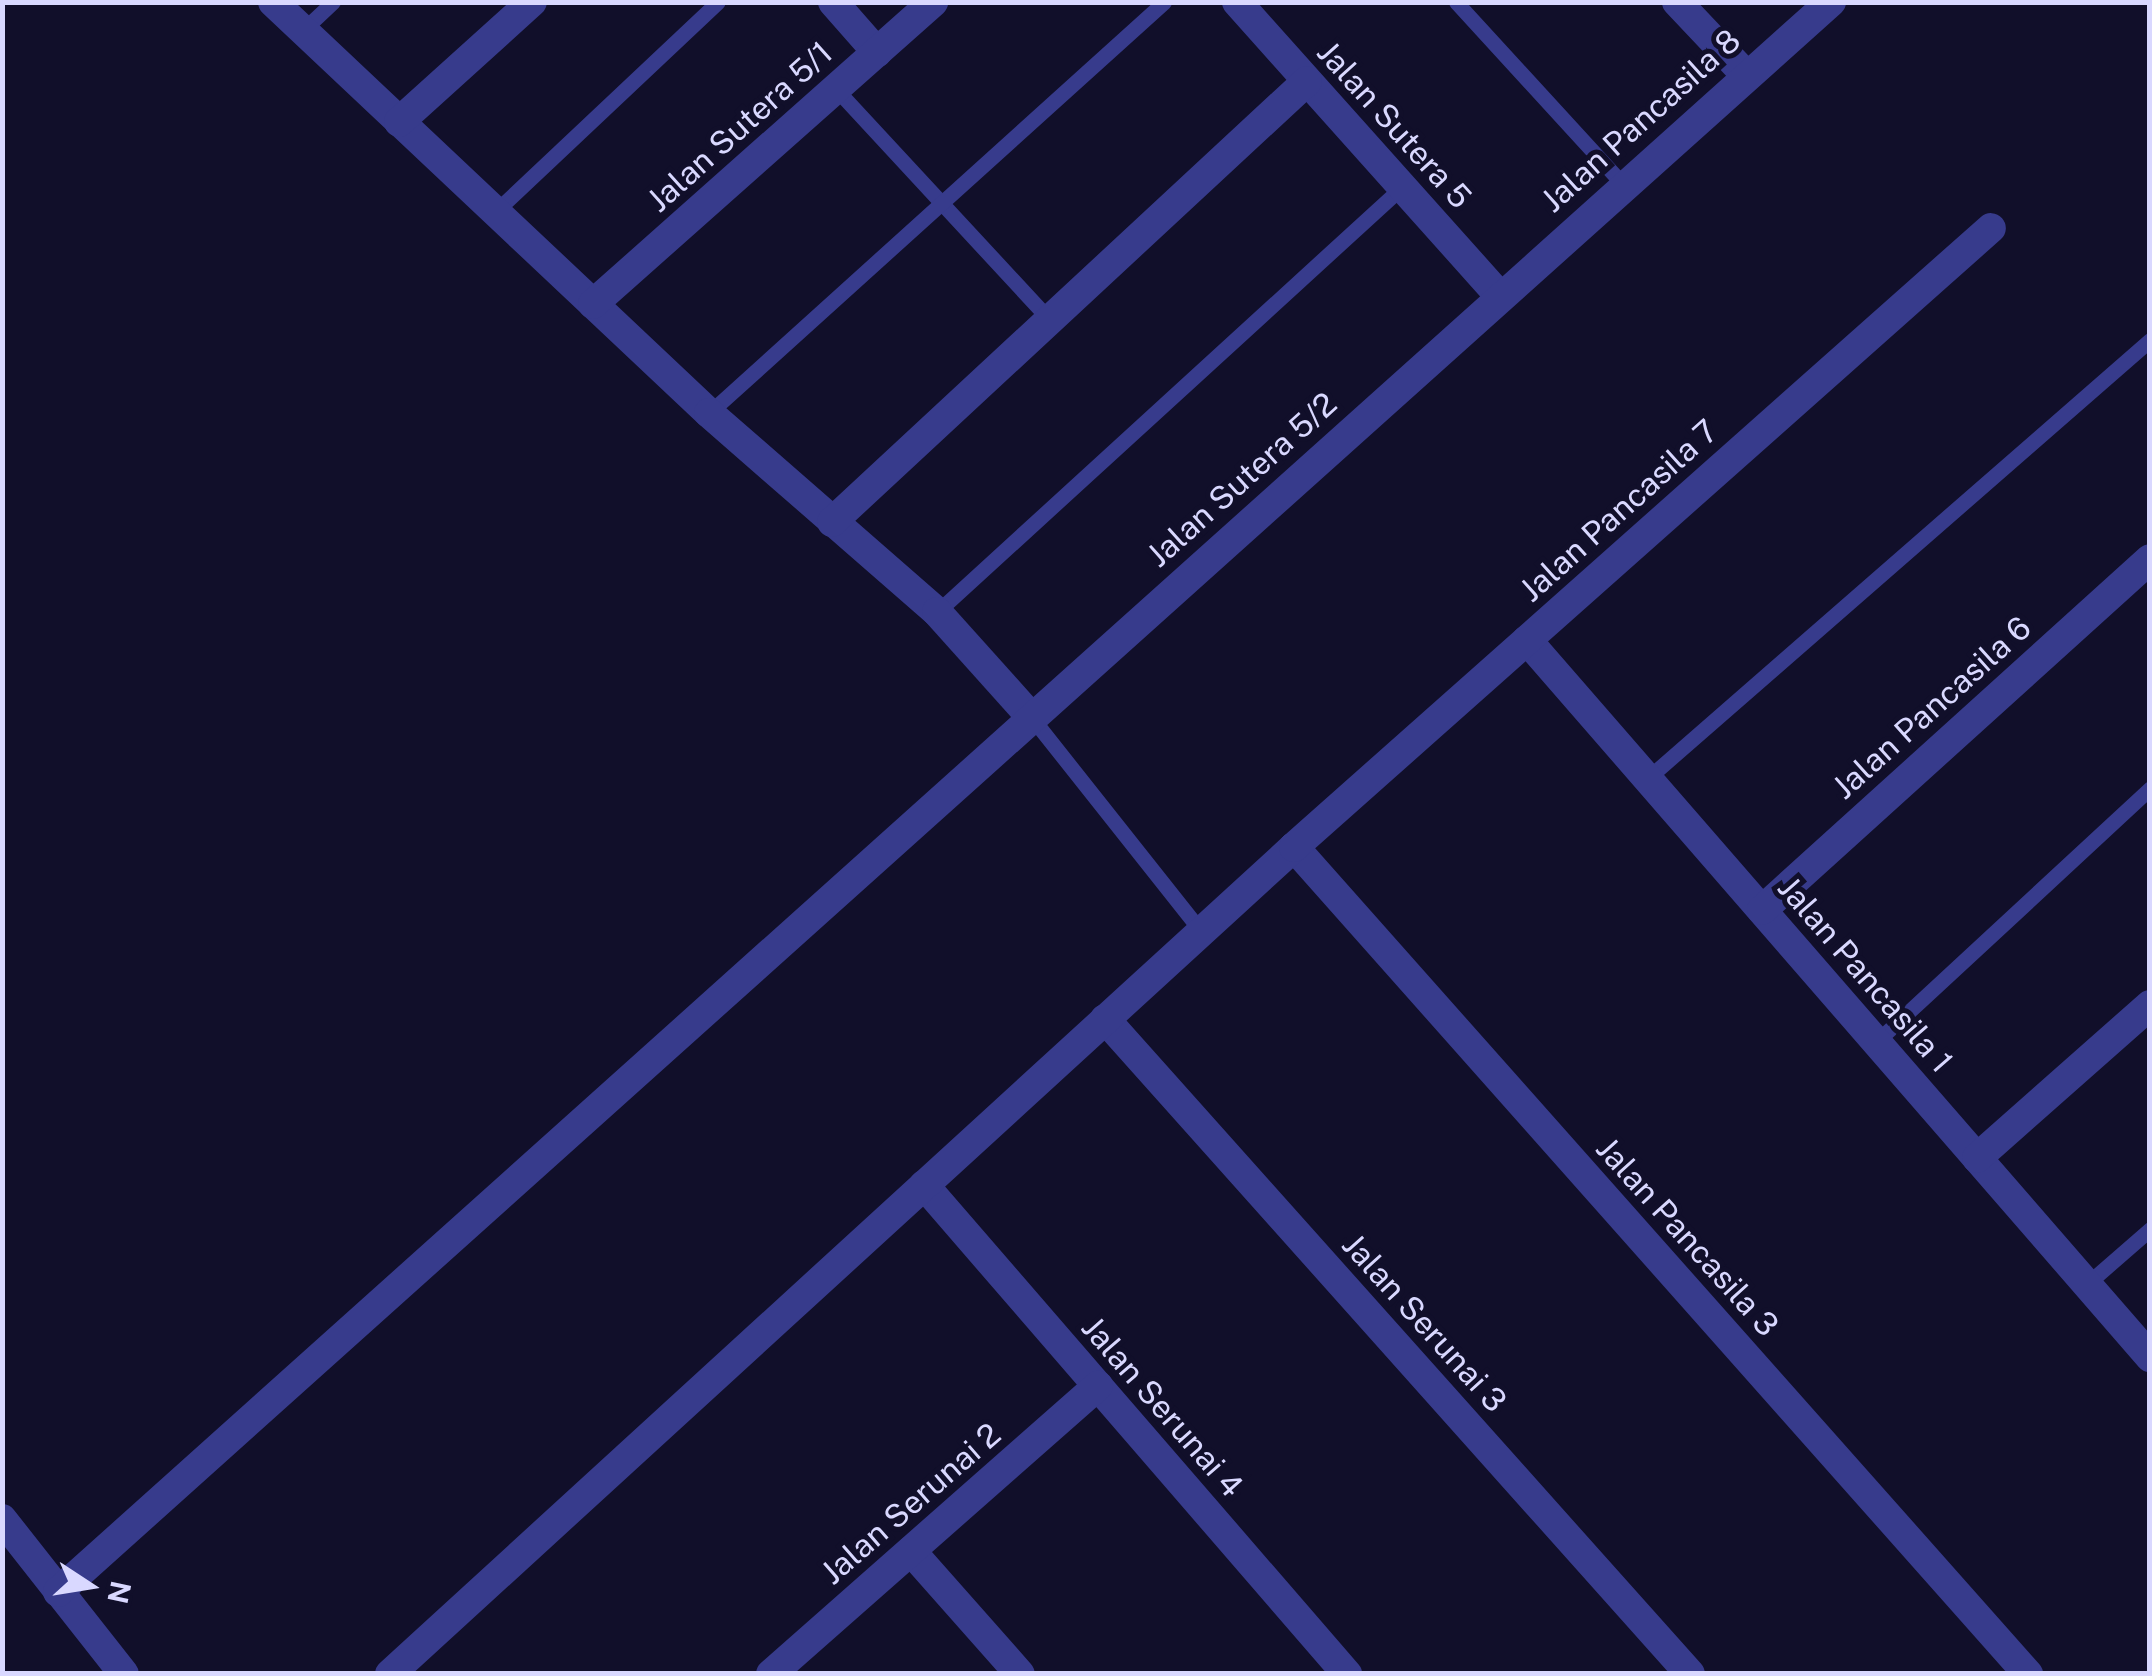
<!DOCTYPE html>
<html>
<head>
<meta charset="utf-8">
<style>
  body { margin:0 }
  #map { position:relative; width:2152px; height:1676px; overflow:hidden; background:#110f2a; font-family:"Public Sans",sans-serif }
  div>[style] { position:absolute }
  .lane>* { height:15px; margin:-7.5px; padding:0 7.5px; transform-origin:7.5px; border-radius:7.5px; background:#373b8c }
  .street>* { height:30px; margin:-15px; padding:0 15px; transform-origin:15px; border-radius:15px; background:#373b8c }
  span { translate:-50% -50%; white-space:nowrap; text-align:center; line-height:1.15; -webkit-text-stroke:10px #110f2a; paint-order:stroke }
  .street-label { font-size:32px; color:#d9d8ff }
  .frame { position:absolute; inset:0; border:5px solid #d9d8ff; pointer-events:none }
  .north { position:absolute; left:40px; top:1536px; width:100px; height:100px; -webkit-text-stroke:8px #110f2a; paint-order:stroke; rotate:102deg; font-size:28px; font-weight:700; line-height:40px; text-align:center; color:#d9d8ff }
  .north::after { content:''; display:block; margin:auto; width:35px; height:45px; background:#d9d8ff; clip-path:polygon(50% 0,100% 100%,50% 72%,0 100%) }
</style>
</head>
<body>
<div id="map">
  <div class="lane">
    <i style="left:1456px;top:2px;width:247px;rotate:47.5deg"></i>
    <i style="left:301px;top:32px;width:44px;rotate:-43.2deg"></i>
    <i style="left:836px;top:89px;width:315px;rotate:47.2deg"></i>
    <i style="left:497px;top:210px;width:303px;rotate:-43.3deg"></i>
    <i style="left:709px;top:413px;width:613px;rotate:-42.09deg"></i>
    <i style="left:937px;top:612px;width:630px;rotate:-42.43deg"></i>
    <i style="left:1032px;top:718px;width:272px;rotate:51.6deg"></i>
    <i style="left:1648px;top:778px;width:666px;rotate:-41.11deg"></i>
    <i style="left:1876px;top:1042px;width:374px;rotate:-42.8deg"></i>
    <i style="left:2087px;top:1284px;width:84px;rotate:-41.1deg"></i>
  </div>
  <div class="street">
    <i style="left:273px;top:2px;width:599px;rotate:43.31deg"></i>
    <i style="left:709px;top:413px;width:303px;rotate:41.1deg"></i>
    <i style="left:937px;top:612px;width:142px;rotate:48.1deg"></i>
    <i style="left:833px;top:2px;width:67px;rotate:48.7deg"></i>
    <i style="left:1237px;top:2px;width:393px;rotate:48.2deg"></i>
    <i style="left:1677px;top:2px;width:99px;rotate:46.6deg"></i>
    <i style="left:399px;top:122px;width:179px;rotate:-42.1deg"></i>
    <i style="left:593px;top:304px;width:455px;rotate:-41.6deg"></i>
    <i style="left:832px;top:522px;width:648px;rotate:-42.87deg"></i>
    <i style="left:1527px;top:640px;width:950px;rotate:49.01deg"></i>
    <i style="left:1294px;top:847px;width:1106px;rotate:48.41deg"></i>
    <i style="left:1762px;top:910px;width:523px;rotate:-42.13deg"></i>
    <i style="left:1105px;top:1019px;width:878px;rotate:48.23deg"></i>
    <i style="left:1977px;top:1158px;width:231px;rotate:-41.5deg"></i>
    <i style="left:924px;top:1185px;width:647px;rotate:49.14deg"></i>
    <i style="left:2px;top:1519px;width:197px;rotate:51.8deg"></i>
    <i style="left:911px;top:1551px;width:164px;rotate:48.5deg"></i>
    <i style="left:58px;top:1592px;width:2382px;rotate:-41.89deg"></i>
    <i style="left:390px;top:1674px;width:1225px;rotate:-42.45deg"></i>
    <i style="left:1294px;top:847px;width:932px;rotate:-41.61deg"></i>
    <i style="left:771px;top:1674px;width:436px;rotate:-41.4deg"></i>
  </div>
  <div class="street-label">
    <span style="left:1641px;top:121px;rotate:-42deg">Jalan Pancasila 8</span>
    <span style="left:1394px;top:125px;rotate:48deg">Jalan Sutera 5</span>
    <span style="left:740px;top:127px;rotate:-42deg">Jalan Sutera 5/1</span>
    <span style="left:1242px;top:480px;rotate:-42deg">Jalan Sutera 5/2</span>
    <span style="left:1619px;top:511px;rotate:-42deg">Jalan Pancasila 7</span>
    <span style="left:1932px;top:708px;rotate:-42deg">Jalan Pancasila 6</span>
    <span style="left:1865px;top:975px;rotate:49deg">Jalan Pancasila 1</span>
    <span style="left:1687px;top:1237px;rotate:48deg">Jalan Pancasila 3</span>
    <span style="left:1424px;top:1323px;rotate:48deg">Jalan Serunai 3</span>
    <span style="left:1162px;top:1407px;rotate:49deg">Jalan Serunai 4</span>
    <span style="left:911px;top:1504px;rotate:-41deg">Jalan Serunai 2</span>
  </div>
  <div class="frame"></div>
  <div class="north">N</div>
</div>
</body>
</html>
